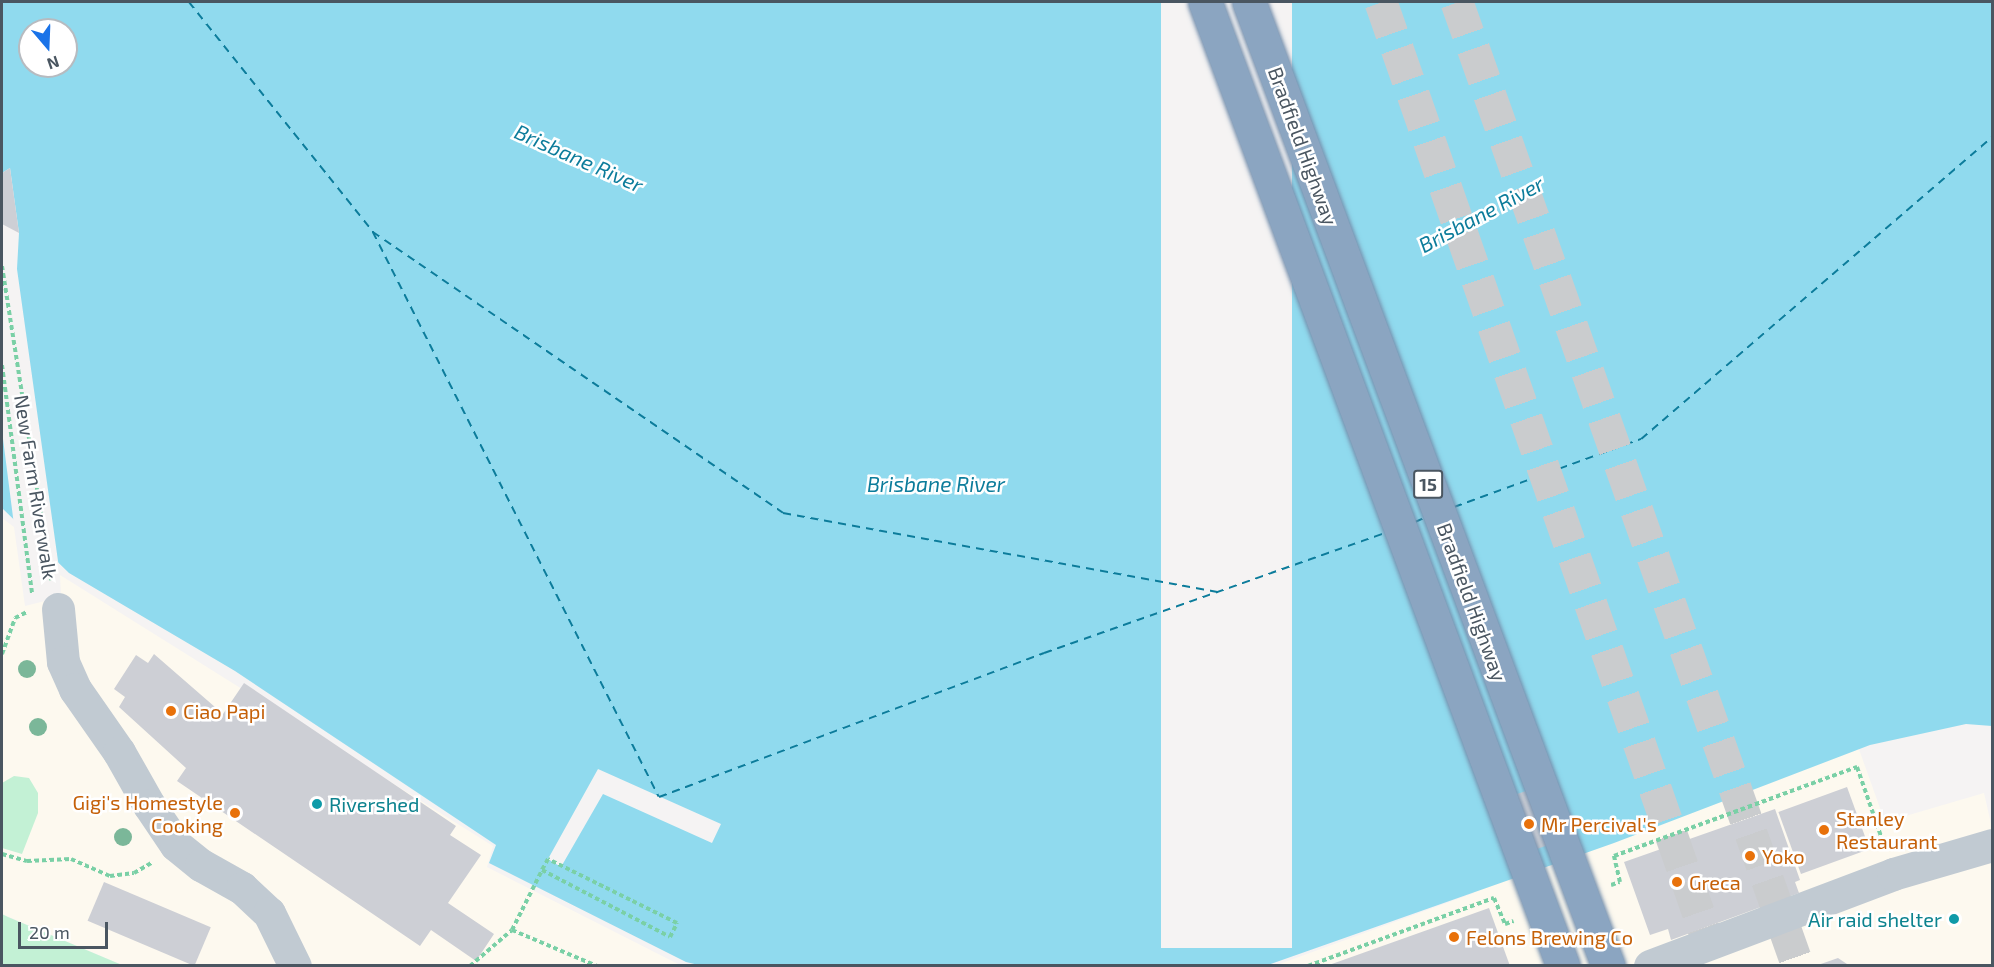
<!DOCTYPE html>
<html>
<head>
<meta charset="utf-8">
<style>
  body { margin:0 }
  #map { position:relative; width:1994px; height:967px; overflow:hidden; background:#f5f3f3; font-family:"Exo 2",sans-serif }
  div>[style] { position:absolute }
  .commercial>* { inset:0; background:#fdf9ef }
  .green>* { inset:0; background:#c3f1d5 }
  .water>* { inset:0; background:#90daee }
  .pier>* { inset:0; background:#f5f3f3; transform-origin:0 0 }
  .ferry>* { height:1.5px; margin-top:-0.75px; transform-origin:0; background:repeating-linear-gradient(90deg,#0c7c9b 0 8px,transparent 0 14px) }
  .building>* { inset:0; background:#cdcfd5; transform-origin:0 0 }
  .highway-tunnel>* { height:33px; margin-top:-16.5px; transform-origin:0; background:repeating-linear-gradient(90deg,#caccce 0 33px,transparent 0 49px) }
  .path>* { height:4px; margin-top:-2px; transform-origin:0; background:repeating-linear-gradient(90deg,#7ad0a6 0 4.5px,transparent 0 7.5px) }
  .minor>* { height:33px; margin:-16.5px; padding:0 16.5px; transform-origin:16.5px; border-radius:16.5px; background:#c1cad2 }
  .bridges { filter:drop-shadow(0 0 2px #7690ad) drop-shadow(0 0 2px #7690ad) }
  .highway-bridge>* { height:33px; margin:-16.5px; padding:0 16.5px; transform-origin:16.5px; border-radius:16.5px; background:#8ba5c1 }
  .trees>* { width:18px; height:18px; margin:-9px; border-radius:50%; background:#7bb799 }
  .dots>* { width:16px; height:16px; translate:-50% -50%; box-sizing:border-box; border:3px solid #fff; border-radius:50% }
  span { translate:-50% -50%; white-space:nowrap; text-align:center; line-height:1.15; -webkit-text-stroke:5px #fff; paint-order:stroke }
  .shield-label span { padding:2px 4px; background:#fff; border:2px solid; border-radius:4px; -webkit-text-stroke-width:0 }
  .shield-label { font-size:18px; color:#4a5661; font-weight:700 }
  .street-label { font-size:20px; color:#4a5661 }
  .food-label { font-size:20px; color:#c56008 }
  .left { translate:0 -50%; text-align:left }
  .right { translate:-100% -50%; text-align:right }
  .culture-label { font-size:20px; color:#0d838f }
  .water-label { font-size:21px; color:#0c7c9b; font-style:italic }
  .frame { position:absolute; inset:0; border:3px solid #4a5661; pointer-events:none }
  .north { position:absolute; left:18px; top:18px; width:60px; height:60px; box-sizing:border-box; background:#fff; border:2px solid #b7bbc0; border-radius:50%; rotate:161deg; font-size:16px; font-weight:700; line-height:24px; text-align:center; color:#4a5661 }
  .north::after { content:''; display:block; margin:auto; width:21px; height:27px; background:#1a73e8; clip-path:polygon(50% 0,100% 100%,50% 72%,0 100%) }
  .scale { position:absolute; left:18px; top:922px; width:90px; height:27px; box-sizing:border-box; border:3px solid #4a5661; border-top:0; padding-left:8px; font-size:18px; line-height:21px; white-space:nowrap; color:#4a5661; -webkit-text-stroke:4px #fff; paint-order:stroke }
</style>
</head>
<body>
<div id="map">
  <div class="commercial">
    <i style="clip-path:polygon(2px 518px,14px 527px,25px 606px,61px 597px,60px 575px,493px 846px,487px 867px,680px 965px,122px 965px,2px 914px)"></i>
    <i style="clip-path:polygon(1856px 741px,1885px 822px,1984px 793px,1992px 828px,1992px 965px,1274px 966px,1474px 893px,1446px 813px)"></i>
  </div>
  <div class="green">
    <i style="clip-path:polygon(14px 776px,29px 778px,38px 793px,38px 813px,22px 854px,2px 848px,2px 783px)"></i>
    <i style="clip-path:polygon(2px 914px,8px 917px,122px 965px,2px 965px)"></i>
  </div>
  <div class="water">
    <i style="clip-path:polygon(evenodd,2px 2px,1992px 2px,1992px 726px,1966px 724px,1870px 745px,1614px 843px,1268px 965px,703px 966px,686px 962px,489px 863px,496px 845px,235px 671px,69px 573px,2px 508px,2px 2px,30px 30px,66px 30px,66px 66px,30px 66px,30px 30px)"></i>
  </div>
  <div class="pier">
    <i style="left:1161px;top:2px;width:131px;height:946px"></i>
    <i style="clip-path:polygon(10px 168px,19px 233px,17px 269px,59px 568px,14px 525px,2px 431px,2px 173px)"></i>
    <i style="clip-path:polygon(598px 769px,721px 824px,712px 843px,603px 794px,561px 867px,548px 859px)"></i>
  </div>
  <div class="ferry">
    <i style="left:189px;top:2px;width:295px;rotate:51.3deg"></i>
    <i style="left:373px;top:232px;width:633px;rotate:63.15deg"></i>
    <i style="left:659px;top:797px;width:411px;rotate:-20.5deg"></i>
    <i style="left:1044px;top:653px;width:361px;rotate:-19.4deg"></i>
    <i style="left:373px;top:232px;width:497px;rotate:34.4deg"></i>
    <i style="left:783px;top:513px;width:443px;rotate:10.3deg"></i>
    <i style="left:1454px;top:507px;width:199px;rotate:-20deg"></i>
    <i style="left:1641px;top:439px;width:463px;rotate:-40.7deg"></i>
    <i style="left:1415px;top:522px;width:10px;rotate:-24deg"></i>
  </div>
  <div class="building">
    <i style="clip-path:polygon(10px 168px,19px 233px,2px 224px,2px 173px)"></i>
    <i style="clip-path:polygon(154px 654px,223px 714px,244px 683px,456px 826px,450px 835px,481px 855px,448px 903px,494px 934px,476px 961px,431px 930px,420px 946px,177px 781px,186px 768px,119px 707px,125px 697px,114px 689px,136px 655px,148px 663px)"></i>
    <i style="left:1847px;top:787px;width:66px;height:73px;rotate:70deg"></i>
    <i style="clip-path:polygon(1526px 791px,1548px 845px,1529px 852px,1517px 794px)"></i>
    <i style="clip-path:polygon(1775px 809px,1800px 880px,1795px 882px,1799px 893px,1671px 940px,1668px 929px,1650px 935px,1624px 862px)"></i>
    <i style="left:104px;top:882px;width:116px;height:42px;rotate:23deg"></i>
    <i style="clip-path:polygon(1489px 908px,1510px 966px,1329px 966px,1329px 965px)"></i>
    <i style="clip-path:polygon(1838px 958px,1850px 966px,1818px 966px,1818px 965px)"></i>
  </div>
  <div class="highway-tunnel">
    <i style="left:1381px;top:2px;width:1021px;rotate:70.78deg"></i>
    <i style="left:1457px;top:2px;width:1023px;rotate:70.52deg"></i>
  </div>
  <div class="path">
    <i style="left:2px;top:266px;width:318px;rotate:81.1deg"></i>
    <i style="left:2px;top:365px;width:230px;rotate:82.5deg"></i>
    <i style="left:2px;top:654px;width:38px;rotate:-70deg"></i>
    <i style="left:15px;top:618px;width:13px;rotate:-27deg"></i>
    <i style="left:2px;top:854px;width:26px;rotate:16deg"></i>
    <i style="left:27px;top:861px;width:44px;rotate:-2.6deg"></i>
    <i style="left:71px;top:859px;width:43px;rotate:23.6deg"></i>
    <i style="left:110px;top:876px;width:24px;rotate:-7deg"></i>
    <i style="left:134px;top:873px;width:20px;rotate:-30deg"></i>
    <i style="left:1611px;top:885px;width:9px;rotate:-18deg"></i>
    <i style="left:1620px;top:882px;width:27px;rotate:-103deg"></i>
    <i style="left:1614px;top:856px;width:259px;rotate:-20.1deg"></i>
    <i style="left:1857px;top:767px;width:83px;rotate:70.9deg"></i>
    <i style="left:512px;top:930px;width:92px;rotate:23deg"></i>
    <i style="left:470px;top:966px;width:55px;rotate:-40.6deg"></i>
    <i style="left:512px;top:930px;width:67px;rotate:-63.4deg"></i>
    <i style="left:542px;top:870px;width:144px;rotate:27.6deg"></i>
    <i style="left:670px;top:937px;width:16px;rotate:-63deg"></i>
    <i style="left:677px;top:923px;width:144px;rotate:-153.6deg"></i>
    <i style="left:548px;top:859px;width:13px;rotate:119deg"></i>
    <i style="left:1308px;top:966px;width:198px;rotate:-20.1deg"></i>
    <i style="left:1494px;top:898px;width:28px;rotate:67deg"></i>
    <i style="left:1505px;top:924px;width:9px;rotate:-18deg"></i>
  </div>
  <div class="minor">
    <i style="left:58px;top:609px;width:53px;rotate:84.6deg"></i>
    <i style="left:63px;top:662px;width:30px;rotate:66deg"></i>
    <i style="left:75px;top:689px;width:77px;rotate:55.1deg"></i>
    <i style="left:119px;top:752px;width:61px;rotate:60.5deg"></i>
    <i style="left:149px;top:805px;width:48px;rotate:56deg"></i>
    <i style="left:176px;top:845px;width:32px;rotate:39deg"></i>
    <i style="left:201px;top:865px;width:47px;rotate:29.3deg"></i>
    <i style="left:242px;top:888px;width:37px;rotate:43deg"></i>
    <i style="left:269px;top:913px;width:59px;rotate:63.9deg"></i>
    <i style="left:1650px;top:966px;width:260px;rotate:-20.7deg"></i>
    <i style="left:1893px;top:874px;width:103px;rotate:-16.3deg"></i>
  </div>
  <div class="bridges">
    <div class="highway-bridge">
      <i style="left:1205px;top:2px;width:1028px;rotate:69.63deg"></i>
      <i style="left:1249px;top:2px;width:1029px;rotate:69.57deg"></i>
    </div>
  </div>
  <div class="trees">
    <i style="left:27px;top:669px"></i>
    <i style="left:38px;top:727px"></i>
    <i style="left:123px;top:837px"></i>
  </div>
  <div class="dots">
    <i style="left:171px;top:711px;background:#e8710a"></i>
    <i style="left:317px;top:804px;background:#0f9aa8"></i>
    <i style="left:235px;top:813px;background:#e8710a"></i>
    <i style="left:1529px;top:824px;background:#e8710a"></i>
    <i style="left:1824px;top:830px;background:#e8710a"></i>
    <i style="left:1750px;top:856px;background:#e8710a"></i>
    <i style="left:1677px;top:882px;background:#e8710a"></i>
    <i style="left:1954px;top:919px;background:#0f9aa8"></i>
    <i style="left:1454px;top:937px;background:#e8710a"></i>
  </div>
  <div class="shield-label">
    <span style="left:1428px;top:484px">15</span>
  </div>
  <div class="street-label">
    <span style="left:1303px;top:146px;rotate:70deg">Bradfield Highway</span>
    <span style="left:36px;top:487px;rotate:81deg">New Farm Riverwalk</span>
    <span style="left:1472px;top:602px;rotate:70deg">Bradfield Highway</span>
  </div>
  <div class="food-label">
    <span class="left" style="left:183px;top:711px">Ciao Papi</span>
    <span class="right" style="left:223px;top:814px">Gigi's Homestyle<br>Cooking</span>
    <span class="left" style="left:1836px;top:830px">Stanley<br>Restaurant</span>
    <span class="left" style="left:1541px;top:824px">Mr Percival's</span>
    <span class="left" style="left:1762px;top:856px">Yoko</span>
    <span class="left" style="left:1689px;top:882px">Greca</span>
    <span class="left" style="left:1466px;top:937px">Felons Brewing Co</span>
  </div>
  <div class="culture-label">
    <span class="left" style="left:329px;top:804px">Rivershed</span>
    <span class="right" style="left:1942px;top:919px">Air raid shelter</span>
  </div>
  <div class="water-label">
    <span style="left:579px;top:158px;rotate:24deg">Brisbane River</span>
    <span style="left:1481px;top:214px;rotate:-28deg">Brisbane River</span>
    <span style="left:936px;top:484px">Brisbane River</span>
  </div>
  <div class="frame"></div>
  <div class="north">N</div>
  <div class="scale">20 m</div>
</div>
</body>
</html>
